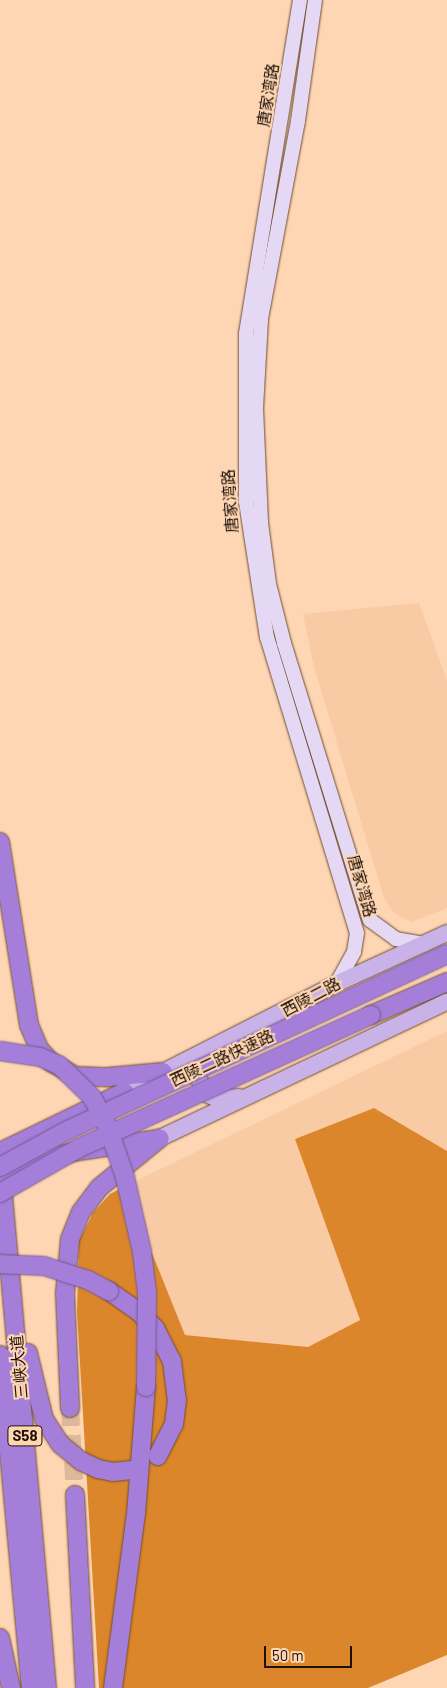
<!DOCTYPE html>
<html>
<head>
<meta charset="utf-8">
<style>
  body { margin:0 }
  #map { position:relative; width:447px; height:1688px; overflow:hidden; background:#fed6b4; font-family:Barlow,"Noto Sans SC",sans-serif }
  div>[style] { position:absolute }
  .built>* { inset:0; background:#f9cba4 }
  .forest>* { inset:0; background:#dc862b }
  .highway-tunnel>* { height:18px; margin-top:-9px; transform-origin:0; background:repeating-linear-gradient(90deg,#ddb89a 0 18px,transparent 0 27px) }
  .roads { filter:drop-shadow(0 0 1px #6f4d2f) drop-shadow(0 0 1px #6f4d2f) }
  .secondary>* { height:14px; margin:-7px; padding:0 7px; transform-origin:7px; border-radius:7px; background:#e4d8f4 }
  .primary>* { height:16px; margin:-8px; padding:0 8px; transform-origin:8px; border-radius:8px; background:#c8b2e8 }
  .highway>* { height:18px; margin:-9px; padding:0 9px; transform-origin:9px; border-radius:9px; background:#a47ed9 }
  .bridges { filter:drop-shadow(0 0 1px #75588f) drop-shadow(0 0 1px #75588f) }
  .highway-bridge>* { height:18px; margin:-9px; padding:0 9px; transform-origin:9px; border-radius:9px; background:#a47ed9 }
  span { translate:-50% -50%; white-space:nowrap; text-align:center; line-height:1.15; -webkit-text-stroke:4px #fed6b4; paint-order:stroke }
  .shield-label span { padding:1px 4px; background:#fed6b4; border:1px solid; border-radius:4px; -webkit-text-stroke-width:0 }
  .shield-label { font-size:15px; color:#1f1105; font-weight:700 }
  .street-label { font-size:16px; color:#1f1105 }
  .scale { position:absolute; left:264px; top:1646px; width:88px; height:22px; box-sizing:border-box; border:2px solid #1f1105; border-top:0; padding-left:6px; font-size:15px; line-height:18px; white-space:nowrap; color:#1f1105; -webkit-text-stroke:4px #fed6b4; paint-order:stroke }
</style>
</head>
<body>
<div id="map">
  <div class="built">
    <i style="clip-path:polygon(419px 603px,447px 680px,447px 908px,411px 922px,394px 913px,384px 898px,314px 667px,303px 614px)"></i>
    <i style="clip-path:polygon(447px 1031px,447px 1151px,374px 1108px,295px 1139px,360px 1320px,308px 1347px,185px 1335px,125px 1186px)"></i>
  </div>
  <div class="forest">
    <i style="clip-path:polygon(374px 1108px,447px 1151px,447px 1655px,368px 1688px,99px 1688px,77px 1312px,79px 1241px,93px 1213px,110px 1194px,125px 1186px,185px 1335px,308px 1347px,360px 1320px,295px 1139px)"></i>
  </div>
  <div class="highway-tunnel">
    <i style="left:70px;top:1408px;width:87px;rotate:86.7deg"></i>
  </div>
  <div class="roads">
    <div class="secondary">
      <i style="left:300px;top:0;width:337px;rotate:99.2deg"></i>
      <i style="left:246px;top:333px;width:169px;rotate:90deg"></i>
      <i style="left:246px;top:502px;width:137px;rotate:81.2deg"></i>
      <i style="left:267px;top:637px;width:309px;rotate:73.1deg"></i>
      <i style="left:357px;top:933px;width:19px;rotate:99deg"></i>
      <i style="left:354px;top:952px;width:37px;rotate:119deg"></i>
      <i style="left:315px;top:0;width:122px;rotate:98deg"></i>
      <i style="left:298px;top:121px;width:201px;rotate:100.6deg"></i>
      <i style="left:261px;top:319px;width:89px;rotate:93.2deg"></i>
      <i style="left:256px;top:408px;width:115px;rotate:87.5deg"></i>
      <i style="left:261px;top:523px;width:62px;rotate:82.5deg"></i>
      <i style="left:269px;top:584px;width:61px;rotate:75.7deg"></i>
      <i style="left:284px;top:643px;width:290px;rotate:72.8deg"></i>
      <i style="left:370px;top:920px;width:32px;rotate:36deg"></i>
      <i style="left:396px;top:939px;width:29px;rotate:10deg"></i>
    </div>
    <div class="primary">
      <i style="left:202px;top:1059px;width:18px;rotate:106deg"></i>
      <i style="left:197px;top:1076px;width:21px;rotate:61deg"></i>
      <i style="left:207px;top:1094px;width:11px;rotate:27deg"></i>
      <i style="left:217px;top:1099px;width:22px;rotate:-5deg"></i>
      <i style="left:124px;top:1092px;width:238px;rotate:-27deg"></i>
      <i style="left:336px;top:984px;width:122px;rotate:-24.7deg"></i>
      <i style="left:160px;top:1138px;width:318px;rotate:-25.4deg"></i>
    </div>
    <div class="highway">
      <i style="left:0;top:842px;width:185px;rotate:81deg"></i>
      <i style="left:29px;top:1025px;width:26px;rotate:67deg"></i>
      <i style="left:39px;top:1049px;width:19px;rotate:47deg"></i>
      <i style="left:52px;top:1063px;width:26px;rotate:29deg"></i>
      <i style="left:75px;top:1076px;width:33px;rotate:2deg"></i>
      <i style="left:108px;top:1077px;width:55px;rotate:-5.2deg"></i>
      <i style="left:371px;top:1015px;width:83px;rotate:-23.5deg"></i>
      <i style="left:0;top:1152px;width:138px;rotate:-25.8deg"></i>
      <i style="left:0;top:1172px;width:75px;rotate:-15.5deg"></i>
      <i style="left:72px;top:1152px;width:87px;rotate:-8.6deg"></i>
      <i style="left:2px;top:1184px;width:506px;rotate:84.9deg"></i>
      <i style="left:109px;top:1291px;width:37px;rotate:35deg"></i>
      <i style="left:139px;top:1312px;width:23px;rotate:45deg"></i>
      <i style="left:155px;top:1328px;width:37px;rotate:63deg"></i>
      <i style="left:172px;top:1361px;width:39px;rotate:83deg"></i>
      <i style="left:177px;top:1400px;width:24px;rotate:97deg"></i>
      <i style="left:174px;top:1424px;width:36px;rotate:117deg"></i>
      <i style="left:28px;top:1353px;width:68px;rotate:76.4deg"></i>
      <i style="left:44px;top:1419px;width:30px;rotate:57deg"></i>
      <i style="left:60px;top:1444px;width:27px;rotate:39deg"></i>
      <i style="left:81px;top:1461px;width:19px;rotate:25deg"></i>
      <i style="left:98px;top:1469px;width:15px;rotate:11deg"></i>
      <i style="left:113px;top:1472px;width:19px;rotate:-6deg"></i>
      <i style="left:0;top:1355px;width:334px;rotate:84.7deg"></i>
      <i style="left:70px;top:1408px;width:115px;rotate:-92.5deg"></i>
      <i style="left:65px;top:1293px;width:54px;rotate:-84.7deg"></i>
      <i style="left:70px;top:1239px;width:29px;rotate:-68deg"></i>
      <i style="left:81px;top:1212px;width:31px;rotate:-53deg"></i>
      <i style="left:100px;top:1187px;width:77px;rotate:-39.2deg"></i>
      <i style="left:75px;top:1495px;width:193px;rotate:87deg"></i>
      <i style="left:0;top:1638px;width:51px;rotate:77.6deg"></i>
      <i style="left:113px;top:1688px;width:176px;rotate:-82.5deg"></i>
      <i style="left:136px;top:1514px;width:127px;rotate:-85.5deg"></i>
    </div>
  </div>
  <div class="bridges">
    <div class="highway-bridge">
      <i style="left:0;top:1051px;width:40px;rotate:8.5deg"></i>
      <i style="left:40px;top:1057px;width:21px;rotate:23deg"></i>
      <i style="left:59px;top:1065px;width:46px;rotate:44.1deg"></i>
      <i style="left:92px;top:1097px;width:32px;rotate:62deg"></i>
      <i style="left:107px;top:1125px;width:55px;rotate:70.9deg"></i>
      <i style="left:125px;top:1177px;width:77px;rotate:77.2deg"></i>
      <i style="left:142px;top:1252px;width:41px;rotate:83deg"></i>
      <i style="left:147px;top:1293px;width:94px;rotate:90.6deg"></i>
      <i style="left:0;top:1167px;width:77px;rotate:-28.6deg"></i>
      <i style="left:68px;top:1130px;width:418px;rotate:-24.9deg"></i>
      <i style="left:0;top:1193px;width:91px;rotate:-29.7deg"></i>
      <i style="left:79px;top:1148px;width:321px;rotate:-24.5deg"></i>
      <i style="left:0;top:1264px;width:44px;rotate:2.6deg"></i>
      <i style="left:44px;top:1266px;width:46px;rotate:17.7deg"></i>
      <i style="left:88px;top:1280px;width:24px;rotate:28deg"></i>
    </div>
  </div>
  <div class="shield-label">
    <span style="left:25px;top:1436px">S58</span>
  </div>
  <div class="street-label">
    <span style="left:268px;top:95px;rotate:-81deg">唐家湾路</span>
    <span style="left:230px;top:501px;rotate:-94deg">唐家湾路</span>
    <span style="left:362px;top:886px;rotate:74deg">唐家湾路</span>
    <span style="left:311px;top:997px;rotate:-28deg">西陵二路</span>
    <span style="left:222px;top:1058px;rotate:-25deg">西陵二路快速路</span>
    <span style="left:19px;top:1367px;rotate:-95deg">三峡大道</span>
  </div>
  <div class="scale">50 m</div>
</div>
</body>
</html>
